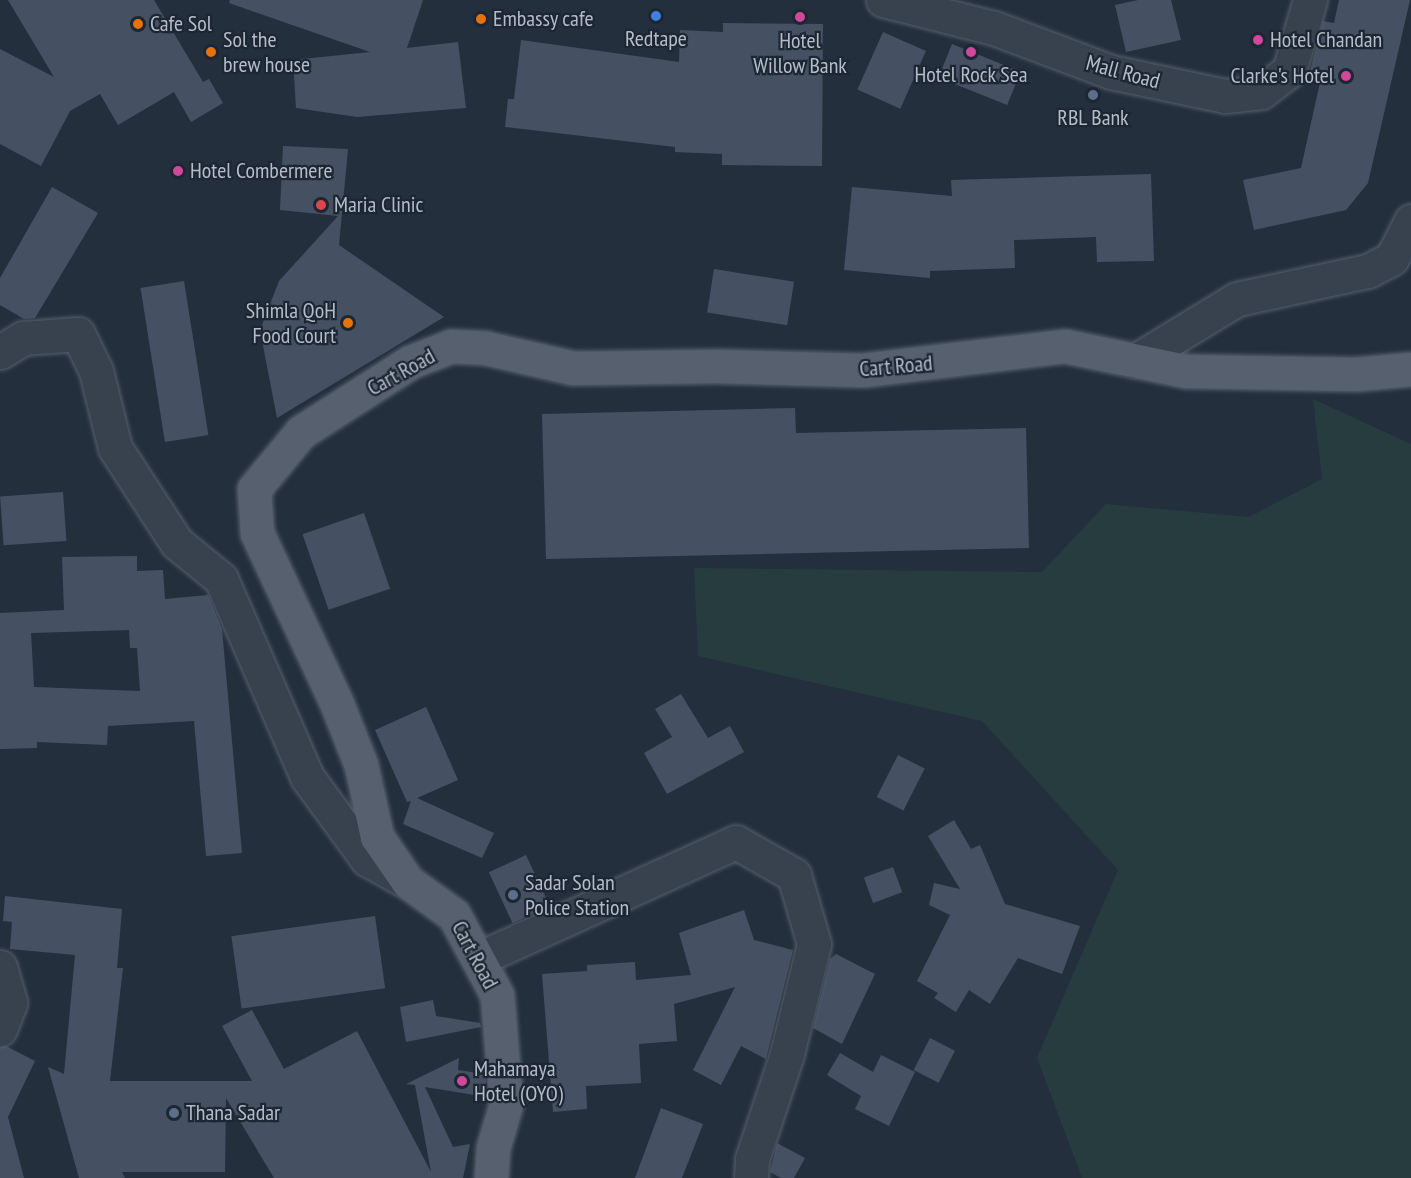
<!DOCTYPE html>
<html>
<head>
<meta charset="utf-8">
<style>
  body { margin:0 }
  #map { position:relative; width:1411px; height:1178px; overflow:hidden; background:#242f3e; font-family:"PT Sans Narrow",sans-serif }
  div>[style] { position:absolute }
  .green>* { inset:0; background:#263c3f }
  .building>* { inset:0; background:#455162; transform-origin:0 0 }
  .roads { filter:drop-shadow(0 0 2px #565f6c) drop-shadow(0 0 2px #565f6c) }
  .minor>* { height:33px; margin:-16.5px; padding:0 16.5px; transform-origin:16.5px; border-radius:16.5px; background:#38414e }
  .major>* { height:33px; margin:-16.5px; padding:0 16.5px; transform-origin:16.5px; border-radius:16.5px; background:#56606e }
  .dots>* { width:16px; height:16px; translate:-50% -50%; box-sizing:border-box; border:3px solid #1d2633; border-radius:50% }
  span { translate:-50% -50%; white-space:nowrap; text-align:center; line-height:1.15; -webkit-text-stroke:4.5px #1d2633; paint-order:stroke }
  .poi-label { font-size:22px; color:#b4bcc9 }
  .left { translate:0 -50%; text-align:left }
  .right { translate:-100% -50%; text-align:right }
  .street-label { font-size:22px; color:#b4bcc9 }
</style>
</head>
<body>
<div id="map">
  <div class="green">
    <i style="clip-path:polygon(1313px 399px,1411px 444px,1411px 1178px,1082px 1178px,1037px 1058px,1118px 870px,982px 721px,698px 656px,694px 568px,1042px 572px,1106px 504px,1249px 517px,1322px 479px)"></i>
  </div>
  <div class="building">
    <i style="clip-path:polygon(8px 0,154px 0,203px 82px,209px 79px,223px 103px,191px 122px,174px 92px,118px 125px,100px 94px,70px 111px,41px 166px,0 144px,0 49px,54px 77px)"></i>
    <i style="clip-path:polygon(230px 0,423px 0,407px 48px,458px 42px,466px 108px,357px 117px,296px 108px,293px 60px,370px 52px,229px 3px)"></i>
    <i style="clip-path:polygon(1138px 0,1171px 0,1181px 40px,1126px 52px,1115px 5px)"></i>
    <i style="clip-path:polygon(1339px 0,1410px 0,1368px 183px,1346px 210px,1254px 230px,1243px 180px,1301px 168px,1321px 78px,1309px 75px,1323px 21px,1334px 23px)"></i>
    <i style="clip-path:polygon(723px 23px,823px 24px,822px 166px,722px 165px,722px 154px,675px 152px,675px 147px,505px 127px,508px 99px,514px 99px,521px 40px,679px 62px,680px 30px,723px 32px)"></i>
    <i style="left:883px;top:32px;width:47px;height:63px;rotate:24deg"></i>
    <i style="left:952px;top:44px;width:74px;height:36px;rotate:22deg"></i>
    <i style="clip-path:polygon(283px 146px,348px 149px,339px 245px,444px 317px,277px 418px,260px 330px,279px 281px,338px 216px,280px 210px)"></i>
    <i style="clip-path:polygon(1151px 174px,1154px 261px,1097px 262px,1096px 237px,1014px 240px,1015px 268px,930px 271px,930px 278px,844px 270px,852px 187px,952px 196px,951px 180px)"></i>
    <i style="clip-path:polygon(52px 187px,98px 213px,35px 318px,24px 319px,0 305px,0 278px)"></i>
    <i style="left:714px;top:269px;width:81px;height:44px;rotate:9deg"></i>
    <i style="left:184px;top:281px;width:156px;height:44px;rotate:81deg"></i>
    <i style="clip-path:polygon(795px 408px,796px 433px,1026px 428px,1029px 548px,546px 559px,542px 414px)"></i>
    <i style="left:63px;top:492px;width:49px;height:63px;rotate:86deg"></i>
    <i style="left:364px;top:513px;width:80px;height:65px;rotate:71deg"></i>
    <i style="clip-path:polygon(evenodd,137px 556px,137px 571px,163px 570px,165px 599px,208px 595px,222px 629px,242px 853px,206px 856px,194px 721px,108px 726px,107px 745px,37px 742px,37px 748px,0 749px,0 613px,64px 610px,62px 557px,137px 556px,129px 630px,130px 648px,137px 648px,140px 691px,34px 687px,31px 633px,129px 630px)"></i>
    <i style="clip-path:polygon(681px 694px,708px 738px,730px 726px,744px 752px,667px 794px,644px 753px,672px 737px,655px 709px)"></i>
    <i style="clip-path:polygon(426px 707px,458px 780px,417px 798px,494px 833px,482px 858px,403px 824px,411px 801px,407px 802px,375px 730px)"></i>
    <i style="left:898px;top:755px;width:30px;height:47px;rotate:27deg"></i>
    <i style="clip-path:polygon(954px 820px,971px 849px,980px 845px,1005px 904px,1080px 926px,1062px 974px,1018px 958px,990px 1004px,969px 990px,956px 1012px,934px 998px,938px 993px,917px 981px,950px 915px,929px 905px,934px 883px,960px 889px,928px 836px)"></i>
    <i style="left:526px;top:855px;width:56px;height:41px;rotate:65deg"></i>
    <i style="left:893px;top:867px;width:27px;height:31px;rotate:70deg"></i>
    <i style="clip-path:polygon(5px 896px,122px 909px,117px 968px,123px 968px,110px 1081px,252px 1081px,222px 1026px,252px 1010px,284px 1069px,357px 1031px,431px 1172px,415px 1085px,406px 1084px,459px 1058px,458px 1070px,485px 1074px,487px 1097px,425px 1087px,453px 1147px,470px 1144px,463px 1178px,274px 1178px,226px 1098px,225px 1172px,122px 1172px,125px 1178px,79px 1178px,48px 1067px,64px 1074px,75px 955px,10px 949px,12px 922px,3px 921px)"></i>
    <i style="clip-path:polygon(744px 910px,754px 940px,793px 950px,766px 1059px,741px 1046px,721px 1085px,693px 1070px,735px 987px,674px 1004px,677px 1041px,639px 1044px,641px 1083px,586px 1086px,587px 1109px,553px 1112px,542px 974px,587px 971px,587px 965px,635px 962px,636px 980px,691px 975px,679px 933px)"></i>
    <i style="left:375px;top:916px;width:73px;height:145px;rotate:82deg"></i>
    <i style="clip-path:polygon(836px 954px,875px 974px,842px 1044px,813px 1028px,830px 959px)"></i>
    <i style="clip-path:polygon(433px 1000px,436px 1016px,480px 1023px,481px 1027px,406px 1042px,400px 1007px)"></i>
    <i style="left:930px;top:1038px;width:28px;height:36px;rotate:27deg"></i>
    <i style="clip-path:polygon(6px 1046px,35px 1061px,8px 1117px,24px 1178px,0 1178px,0 1047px)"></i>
    <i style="clip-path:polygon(840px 1053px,873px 1072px,881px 1055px,915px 1072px,889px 1126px,855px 1109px,861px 1096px,827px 1075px)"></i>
    <i style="clip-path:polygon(661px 1108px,703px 1124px,682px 1178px,635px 1178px)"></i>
    <i style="clip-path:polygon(777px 1143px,805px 1158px,794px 1178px,781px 1178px,770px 1172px)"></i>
  </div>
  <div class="roads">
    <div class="minor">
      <i style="left:883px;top:0;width:114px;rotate:14.2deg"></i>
      <i style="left:994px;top:28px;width:125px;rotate:20.6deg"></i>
      <i style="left:1111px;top:72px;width:116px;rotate:11.9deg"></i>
      <i style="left:1225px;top:96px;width:36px;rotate:-6deg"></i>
      <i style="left:1261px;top:92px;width:35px;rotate:-37deg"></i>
      <i style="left:1289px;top:71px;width:74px;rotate:-73.5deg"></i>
      <i style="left:0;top:352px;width:27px;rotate:-31deg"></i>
      <i style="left:23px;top:338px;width:55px;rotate:-4.2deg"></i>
      <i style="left:78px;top:334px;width:41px;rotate:64.1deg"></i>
      <i style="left:96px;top:371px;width:79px;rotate:76.1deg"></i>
      <i style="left:115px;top:448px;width:113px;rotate:56.9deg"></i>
      <i style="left:177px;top:543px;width:57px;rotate:39.3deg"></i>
      <i style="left:221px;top:579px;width:216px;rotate:66.5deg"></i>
      <i style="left:307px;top:777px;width:102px;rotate:53.8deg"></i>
      <i style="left:367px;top:859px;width:47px;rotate:29.3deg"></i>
      <i style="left:1135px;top:361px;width:119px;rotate:-31.3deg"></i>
      <i style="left:1237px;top:299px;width:134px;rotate:-12.1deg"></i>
      <i style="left:1368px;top:271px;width:27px;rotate:-28deg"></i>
      <i style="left:1392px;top:258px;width:42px;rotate:-62.8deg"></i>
      <i style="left:480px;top:958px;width:281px;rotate:-24.4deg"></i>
      <i style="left:736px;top:842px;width:67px;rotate:29.6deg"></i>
      <i style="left:794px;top:875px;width:72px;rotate:73.8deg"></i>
      <i style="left:814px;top:944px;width:113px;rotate:103.8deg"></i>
      <i style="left:787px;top:1054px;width:111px;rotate:108.4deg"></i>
      <i style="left:752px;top:1159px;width:19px;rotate:93deg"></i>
      <i style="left:0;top:967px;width:37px;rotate:74deg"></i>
      <i style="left:10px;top:1003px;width:28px;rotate:111deg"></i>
    </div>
    <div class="major">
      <i style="left:491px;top:1178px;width:30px;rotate:-86deg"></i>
      <i style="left:493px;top:1148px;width:46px;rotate:-73.5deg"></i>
      <i style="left:506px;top:1104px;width:109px;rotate:-94.7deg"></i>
      <i style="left:497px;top:995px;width:91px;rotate:-118.3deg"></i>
      <i style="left:454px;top:915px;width:57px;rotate:-144.3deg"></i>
      <i style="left:408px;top:882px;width:55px;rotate:-124.6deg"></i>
      <i style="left:377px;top:837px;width:74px;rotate:-102.5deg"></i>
      <i style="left:361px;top:765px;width:66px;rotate:-111.5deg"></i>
      <i style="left:337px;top:704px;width:189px;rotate:-115.1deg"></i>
      <i style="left:257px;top:533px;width:44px;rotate:-93.9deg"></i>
      <i style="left:254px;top:489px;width:74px;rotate:-50.5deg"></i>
      <i style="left:301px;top:432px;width:130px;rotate:-32.7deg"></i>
      <i style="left:410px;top:362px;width:44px;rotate:-21.3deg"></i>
      <i style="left:451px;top:346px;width:35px;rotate:3deg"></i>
      <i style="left:486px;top:348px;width:89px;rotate:12.9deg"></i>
      <i style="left:573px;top:368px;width:143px;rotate:-0.8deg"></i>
      <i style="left:716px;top:366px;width:147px;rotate:1.6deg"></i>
      <i style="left:863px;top:370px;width:203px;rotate:-6.8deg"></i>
      <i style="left:1065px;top:346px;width:124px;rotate:11.7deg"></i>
      <i style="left:1186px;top:371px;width:170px;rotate:1deg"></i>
      <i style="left:1356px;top:374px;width:55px;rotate:-5.2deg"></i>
    </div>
  </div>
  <div class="dots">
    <i style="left:656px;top:16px;background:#3f7fe0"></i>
    <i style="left:800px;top:17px;background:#d1479c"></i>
    <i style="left:481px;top:19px;background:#e8710a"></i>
    <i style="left:138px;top:24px;background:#e8710a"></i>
    <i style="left:1258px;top:40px;background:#d1479c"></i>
    <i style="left:211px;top:52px;background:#e8710a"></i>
    <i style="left:971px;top:52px;background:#d1479c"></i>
    <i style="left:1346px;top:76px;background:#d1479c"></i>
    <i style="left:1093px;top:95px;background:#5c6f8a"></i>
    <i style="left:178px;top:171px;background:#d1479c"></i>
    <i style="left:321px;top:205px;background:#e0444e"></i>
    <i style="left:348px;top:323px;background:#e8710a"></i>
    <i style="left:513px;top:895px;background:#5c6f8a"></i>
    <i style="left:462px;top:1081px;background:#d1479c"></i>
    <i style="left:174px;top:1113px;background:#5c6f8a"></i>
  </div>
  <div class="poi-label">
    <span class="left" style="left:493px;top:19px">Embassy cafe</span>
    <span class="left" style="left:150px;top:24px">Cafe Sol</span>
    <span class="left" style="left:223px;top:52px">Sol the<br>brew house</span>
    <span style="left:656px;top:39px">Redtape</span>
    <span style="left:800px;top:53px">Hotel<br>Willow Bank</span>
    <span class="left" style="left:1270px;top:40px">Hotel Chandan</span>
    <span style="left:971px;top:75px">Hotel Rock Sea</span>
    <span class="right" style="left:1334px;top:76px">Clarke's Hotel</span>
    <span style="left:1093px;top:118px">RBL Bank</span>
    <span class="left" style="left:190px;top:171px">Hotel Combermere</span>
    <span class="left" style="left:334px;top:205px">Maria Clinic</span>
    <span class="right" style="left:336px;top:323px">Shimla QoH<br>Food Court</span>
    <span class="left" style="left:525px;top:895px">Sadar Solan<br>Police Station</span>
    <span class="left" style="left:474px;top:1081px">Mahamaya<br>Hotel (OYO)</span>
    <span class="left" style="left:186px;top:1113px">Thana Sadar</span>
  </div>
  <div class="street-label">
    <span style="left:1123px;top:72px;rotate:15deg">Mall Road</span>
    <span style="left:896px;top:366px;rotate:-5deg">Cart Road</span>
    <span style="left:401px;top:372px;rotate:-29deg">Cart Road</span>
    <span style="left:475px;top:955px;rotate:62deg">Cart Road</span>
  </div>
</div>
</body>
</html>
